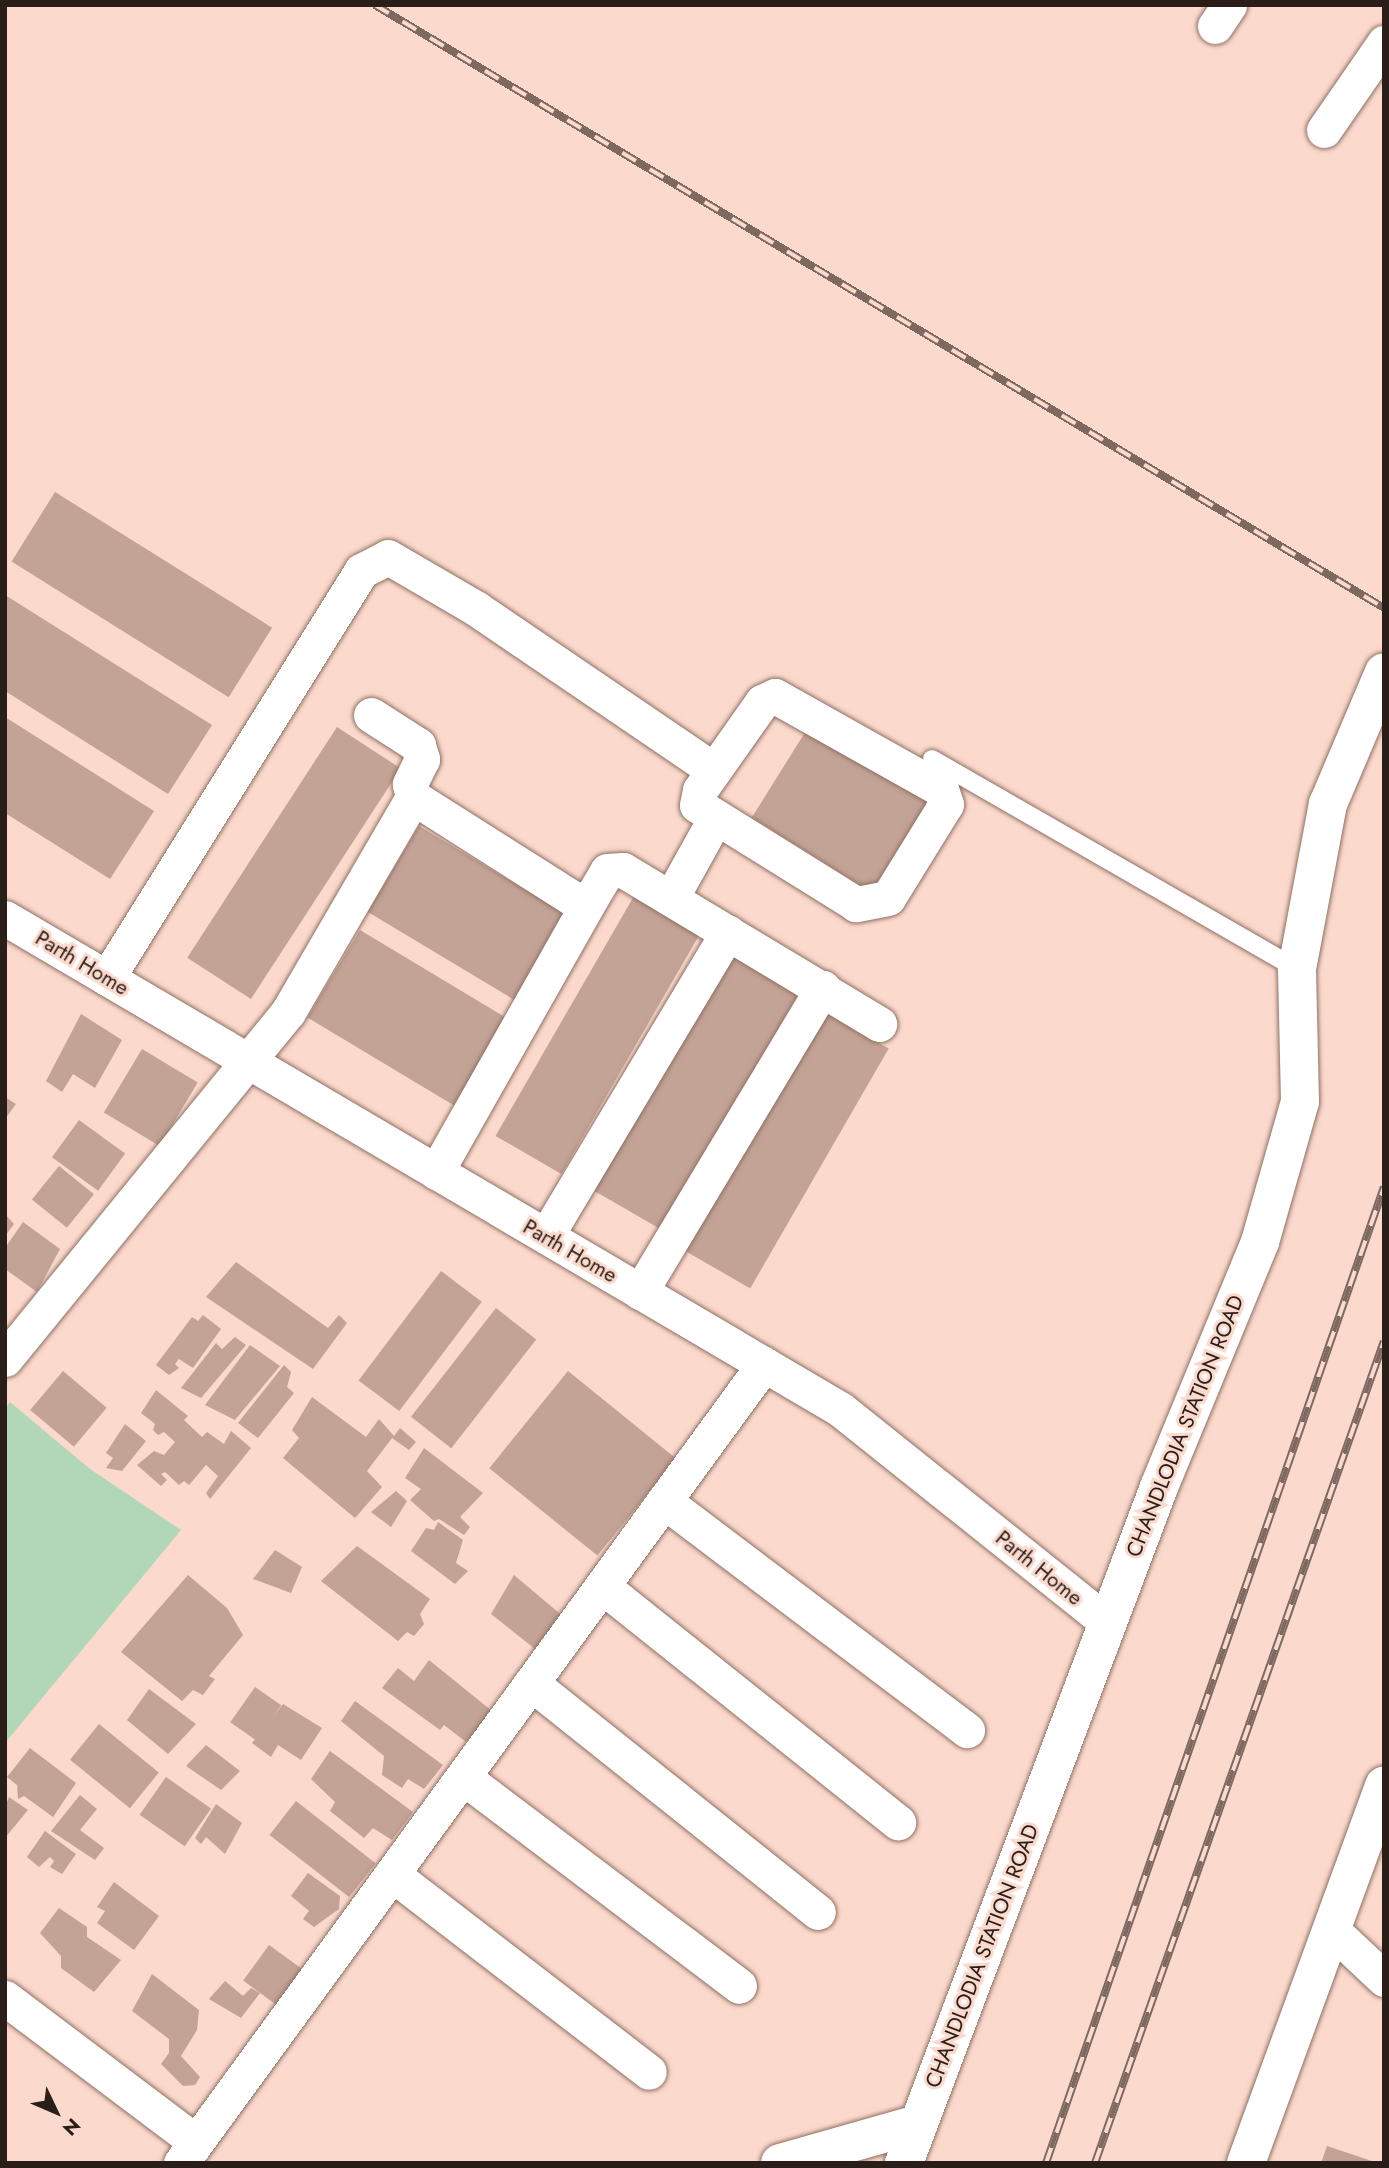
<!DOCTYPE html>
<html>
<head>
<meta charset="utf-8">
<style>
  body { margin:0 }
  #map { position:relative; width:1389px; height:2168px; overflow:hidden; background:#fbd9cc; font-family:Jost,sans-serif }
  div>[style] { position:absolute }
  .green>* { inset:0; background:#b1d7b8 }
  .building>* { inset:0; background:#c3a396; transform-origin:0 0 }
  .roads { filter:drop-shadow(0 0 2px #8e7064) drop-shadow(0 0 2px #8e7064) }
  .service>* { height:18px; margin:-9px; padding:0 9px; transform-origin:9px; border-radius:9px; background:#fff }
  .minor>* { height:35px; margin:-17.5px; padding:0 17.5px; transform-origin:17.5px; border-radius:17.5px; background:#fff }
  .tertiary>* { height:38px; margin:-19px; padding:0 19px; transform-origin:19px; border-radius:19px; background:#fff }
  .rail>* { height:8px; margin-top:-4px; transform-origin:0; background:repeating-linear-gradient(90deg,#fbd9cc 0 16px,#7e6961 0 32px); box-sizing:border-box; border-block:2px solid #7e6961 }
  span { translate:-50% -50%; white-space:nowrap; text-align:center; line-height:1.15; -webkit-text-stroke:6px #fbd9cc; paint-order:stroke }
  .street-label { font-size:21px; color:#2a1e19 }
  .frame { position:absolute; inset:0; border:7px solid #2a1e19; pointer-events:none }
  .north { position:absolute; left:21px; top:2077px; width:70px; height:70px; -webkit-text-stroke:5px #fbd9cc; paint-order:stroke; rotate:134deg; font-size:19px; font-weight:700; line-height:28px; text-align:center; color:#2a1e19 }
  .north::after { content:''; display:block; margin:auto; width:24px; height:32px; background:#2a1e19; clip-path:polygon(50% 0,100% 100%,50% 72%,0 100%) }
</style>
</head>
<body>
<div id="map">
  <div class="green">
    <i style="clip-path:polygon(10px 1402px,90px 1469px,181px 1530px,5px 1743px,5px 1408px)"></i>
  </div>
  <div class="building">
    <i style="left:55px;top:492px;width:256px;height:82px;rotate:32deg"></i>
    <i style="clip-path:polygon(5px 595px,212px 725px,168px 794px,5px 691px)"></i>
    <i style="clip-path:polygon(5px 717px,154px 811px,110px 879px,5px 813px)"></i>
    <i style="left:809px;top:726px;width:147px;height:108px;rotate:32deg"></i>
    <i style="left:337px;top:727px;width:76px;height:275px;rotate:33deg"></i>
    <i style="left:419px;top:826px;width:172px;height:100px;rotate:31deg"></i>
    <i style="left:634px;top:896px;width:76px;height:277px;rotate:30deg"></i>
    <i style="left:360px;top:930px;width:172px;height:102px;rotate:31deg"></i>
    <i style="left:733px;top:951px;width:78px;height:277px;rotate:30deg"></i>
    <i style="left:822px;top:1010px;width:77px;height:277px;rotate:30deg"></i>
    <i style="clip-path:polygon(81px 1014px,122px 1040px,95px 1088px,73px 1074px,62px 1092px,46px 1081px)"></i>
    <i style="left:142px;top:1049px;width:65px;height:74px;rotate:31deg"></i>
    <i style="clip-path:polygon(5px 1097px,16px 1104px,5px 1119px)"></i>
    <i style="left:79px;top:1120px;width:57px;height:46px;rotate:36deg"></i>
    <i style="left:59px;top:1166px;width:45px;height:43px;rotate:39deg"></i>
    <i style="clip-path:polygon(5px 1214px,14px 1224px,5px 1236px)"></i>
    <i style="clip-path:polygon(23px 1222px,60px 1249px,37px 1292px,5px 1269px,5px 1248px)"></i>
    <i style="clip-path:polygon(236px 1262px,328px 1328px,339px 1315px,347px 1323px,313px 1369px,206px 1297px)"></i>
    <i style="left:441px;top:1271px;width:51px;height:137px;rotate:37deg"></i>
    <i style="left:496px;top:1308px;width:51px;height:138px;rotate:38deg"></i>
    <i style="clip-path:polygon(203px 1315px,221px 1329px,193px 1368px,179px 1359px,175px 1364px,179px 1368px,169px 1375px,156px 1365px,192px 1317px,198px 1321px)"></i>
    <i style="clip-path:polygon(235px 1337px,246px 1345px,201px 1398px,181px 1388px,216px 1343px,222px 1349px)"></i>
    <i style="clip-path:polygon(250px 1345px,280px 1366px,235px 1420px,205px 1405px)"></i>
    <i style="clip-path:polygon(284px 1365px,291px 1372px,287px 1387px,294px 1393px,258px 1438px,238px 1423px)"></i>
    <i style="left:63px;top:1371px;width:57px;height:51px;rotate:40deg"></i>
    <i style="left:568px;top:1371px;width:139px;height:125px;rotate:39deg"></i>
    <i style="clip-path:polygon(156px 1390px,188px 1416px,184px 1420px,202px 1437px,207px 1432px,224px 1444px,231px 1431px,251px 1448px,210px 1499px,206px 1493px,218px 1476px,206px 1465px,189px 1485px,184px 1481px,179px 1485px,165px 1472px,161px 1474px,167px 1480px,161px 1486px,137px 1465px,154px 1451px,164px 1455px,175px 1442px,164px 1432px,158px 1435px,153px 1430px,155px 1424px,141px 1413px)"></i>
    <i style="clip-path:polygon(312px 1397px,366px 1437px,379px 1419px,394px 1436px,400px 1428px,416px 1442px,409px 1450px,392px 1438px,367px 1471px,382px 1487px,355px 1518px,283px 1458px,299px 1438px,292px 1430px)"></i>
    <i style="clip-path:polygon(125px 1424px,146px 1441px,122px 1471px,106px 1468px,113px 1458px,106px 1453px)"></i>
    <i style="clip-path:polygon(424px 1448px,483px 1493px,460px 1517px,470px 1527px,464px 1535px,439px 1519px,434px 1521px,410px 1500px,421px 1489px,405px 1478px)"></i>
    <i style="clip-path:polygon(396px 1491px,407px 1501px,391px 1527px,371px 1512px)"></i>
    <i style="clip-path:polygon(438px 1522px,463px 1540px,456px 1563px,468px 1571px,455px 1584px,411px 1551px,426px 1528px,434px 1530px)"></i>
    <i style="clip-path:polygon(357px 1546px,430px 1599px,420px 1614px,424px 1624px,414px 1636px,407px 1632px,398px 1641px,321px 1581px)"></i>
    <i style="clip-path:polygon(275px 1550px,302px 1567px,291px 1593px,253px 1579px)"></i>
    <i style="clip-path:polygon(188px 1575px,227px 1608px,243px 1635px,209px 1676px,215px 1679px,203px 1695px,193px 1690px,182px 1701px,121px 1652px)"></i>
    <i style="clip-path:polygon(514px 1575px,565px 1618px,535px 1649px,491px 1614px)"></i>
    <i style="clip-path:polygon(429px 1660px,492px 1711px,466px 1742px,444px 1725px,440px 1730px,382px 1688px,398px 1668px,414px 1681px)"></i>
    <i style="left:255px;top:1687px;width:32px;height:43px;rotate:35deg"></i>
    <i style="clip-path:polygon(149px 1689px,196px 1724px,168px 1754px,127px 1720px)"></i>
    <i style="clip-path:polygon(355px 1701px,443px 1765px,424px 1789px,408px 1779px,402px 1788px,382px 1775px,384px 1756px,341px 1721px)"></i>
    <i style="clip-path:polygon(283px 1704px,322px 1728px,301px 1760px,278px 1745px,271px 1757px,252px 1743px)"></i>
    <i style="left:99px;top:1724px;width:77px;height:46px;rotate:39deg"></i>
    <i style="clip-path:polygon(206px 1745px,240px 1771px,221px 1790px,186px 1766px)"></i>
    <i style="clip-path:polygon(30px 1748px,76px 1783px,53px 1817px,24px 1796px,18px 1799px,17px 1785px,7px 1777px)"></i>
    <i style="clip-path:polygon(330px 1751px,413px 1812px,392px 1840px,373px 1828px,364px 1838px,330px 1811px,335px 1802px,311px 1779px)"></i>
    <i style="left:166px;top:1777px;width:55px;height:46px;rotate:35deg"></i>
    <i style="clip-path:polygon(80px 1795px,97px 1809px,80px 1830px,104px 1848px,95px 1860px,51px 1831px)"></i>
    <i style="clip-path:polygon(9px 1797px,28px 1810px,5px 1838px,5px 1807px)"></i>
    <i style="left:296px;top:1801px;width:101px;height:43px;rotate:38deg"></i>
    <i style="clip-path:polygon(216px 1804px,242px 1823px,225px 1854px,206px 1837px,201px 1844px,195px 1838px)"></i>
    <i style="clip-path:polygon(45px 1831px,76px 1854px,62px 1874px,50px 1867px,54px 1861px,50px 1857px,39px 1867px,27px 1857px)"></i>
    <i style="clip-path:polygon(308px 1873px,340px 1896px,339px 1909px,314px 1927px,303px 1919px,309px 1911px,291px 1896px)"></i>
    <i style="clip-path:polygon(114px 1882px,159px 1916px,134px 1950px,97px 1923px,105px 1911px,97px 1907px)"></i>
    <i style="clip-path:polygon(59px 1908px,87px 1927px,87px 1937px,121px 1960px,94px 1992px,61px 1968px,61px 1956px,40px 1933px)"></i>
    <i style="left:269px;top:1945px;width:52px;height:44px;rotate:36deg"></i>
    <i style="clip-path:polygon(152px 1974px,199px 2010px,197px 2030px,181px 2056px,200px 2077px,195px 2085px,183px 2086px,161px 2064px,169px 2053px,169px 2039px,132px 2011px)"></i>
    <i style="clip-path:polygon(225px 1981px,243px 1996px,251px 1988px,260px 1993px,241px 2018px,209px 1999px)"></i>
    <i style="clip-path:polygon(1327px 2146px,1375px 2162px,1375px 2163px,1321px 2163px)"></i>
  </div>
  <div class="roads">
    <div class="service">
      <i style="left:932px;top:759px;width:421px;rotate:29.9deg"></i>
    </div>
    <div class="minor">
      <i style="left:1215px;top:26px;width:25px;rotate:-56deg"></i>
      <i style="left:1324px;top:130px;width:106px;rotate:-55.4deg"></i>
      <i style="left:775px;top:696px;width:190px;rotate:29.3deg"></i>
      <i style="left:941px;top:789px;width:16px;rotate:72deg"></i>
      <i style="left:946px;top:804px;width:110px;rotate:121.7deg"></i>
      <i style="left:888px;top:898px;width:33px;rotate:169deg"></i>
      <i style="left:856px;top:904px;width:187px;rotate:-148.1deg"></i>
      <i style="left:697px;top:805px;width:15px;rotate:-79deg"></i>
      <i style="left:700px;top:790px;width:108px;rotate:-54.8deg"></i>
      <i style="left:762px;top:702px;width:14px;rotate:-25deg"></i>
      <i style="left:371px;top:715px;width:56px;rotate:32.6deg"></i>
      <i style="left:418px;top:745px;width:15px;rotate:74deg"></i>
      <i style="left:422px;top:759px;width:28px;rotate:116deg"></i>
      <i style="left:410px;top:784px;width:13px;rotate:77deg"></i>
      <i style="left:413px;top:797px;width:192px;rotate:32.4deg"></i>
      <i style="left:575px;top:900px;width:16px;rotate:-7deg"></i>
      <i style="left:591px;top:898px;width:31px;rotate:-59deg"></i>
      <i style="left:607px;top:871px;width:16px;rotate:-4deg"></i>
      <i style="left:623px;top:870px;width:299px;rotate:31deg"></i>
      <i style="left:671px;top:898px;width:90px;rotate:-60.9deg"></i>
      <i style="left:5px;top:918px;width:969px;rotate:30.46deg"></i>
      <i style="left:840px;top:1409px;width:343px;rotate:38.6deg"></i>
      <i style="left:107px;top:978px;width:480px;rotate:-58deg"></i>
      <i style="left:361px;top:571px;width:30px;rotate:-27deg"></i>
      <i style="left:388px;top:557px;width:103px;rotate:30.3deg"></i>
      <i style="left:477px;top:609px;width:271px;rotate:34.2deg"></i>
      <i style="left:436px;top:1172px;width:315px;rotate:-60.5deg"></i>
      <i style="left:546px;top:1236px;width:354px;rotate:-59.1deg"></i>
      <i style="left:640px;top:1292px;width:355px;rotate:-59deg"></i>
      <i style="left:5px;top:1359px;width:448px;rotate:-50.8deg"></i>
      <i style="left:288px;top:1012px;width:249px;rotate:-59.8deg"></i>
      <i style="left:664px;top:1501px;width:380px;rotate:37.1deg"></i>
      <i style="left:602px;top:1586px;width:379px;rotate:38.6deg"></i>
      <i style="left:531px;top:1683px;width:367px;rotate:38.6deg"></i>
      <i style="left:463px;top:1777px;width:346px;rotate:37.1deg"></i>
      <i style="left:392px;top:1874px;width:324px;rotate:37.6deg"></i>
      <i style="left:1331px;top:1929px;width:73px;rotate:43.3deg"></i>
      <i style="left:5px;top:1998px;width:239px;rotate:37deg"></i>
      <i style="left:181px;top:2163px;width:989px;rotate:-53.88deg"></i>
    </div>
    <div class="tertiary">
      <i style="left:780px;top:2163px;width:143px;rotate:-15.8deg"></i>
      <i style="left:904px;top:2163px;width:722px;rotate:-69.33deg"></i>
      <i style="left:1159px;top:1487px;width:265px;rotate:-67.6deg"></i>
      <i style="left:1260px;top:1242px;width:146px;rotate:-74.1deg"></i>
      <i style="left:1300px;top:1102px;width:133px;rotate:-91.3deg"></i>
      <i style="left:1297px;top:969px;width:168px;rotate:-79.4deg"></i>
      <i style="left:1328px;top:804px;width:143px;rotate:-67deg"></i>
      <i style="left:1246px;top:2163px;width:402px;rotate:-69.9deg"></i>
    </div>
  </div>
  <div class="rail">
    <i style="left:375px;top:5px;width:1175px;rotate:30.86deg"></i>
    <i style="left:1046px;top:2163px;width:1033px;rotate:-70.9deg"></i>
    <i style="left:1095px;top:2163px;width:871px;rotate:-70.63deg"></i>
  </div>
  <div class="street-label">
    <span style="left:82px;top:963px;rotate:31deg">Parth Home</span>
    <span style="left:570px;top:1251px;rotate:30deg">Parth Home</span>
    <span style="left:1185px;top:1426px;rotate:-68deg">CHANDLODIA STATION ROAD</span>
    <span style="left:1039px;top:1568px;rotate:39deg">Parth Home</span>
    <span style="left:982px;top:1956px;rotate:-69deg">CHANDLODIA STATION ROAD</span>
  </div>
  <div class="frame"></div>
  <div class="north">N</div>
</div>
</body>
</html>
